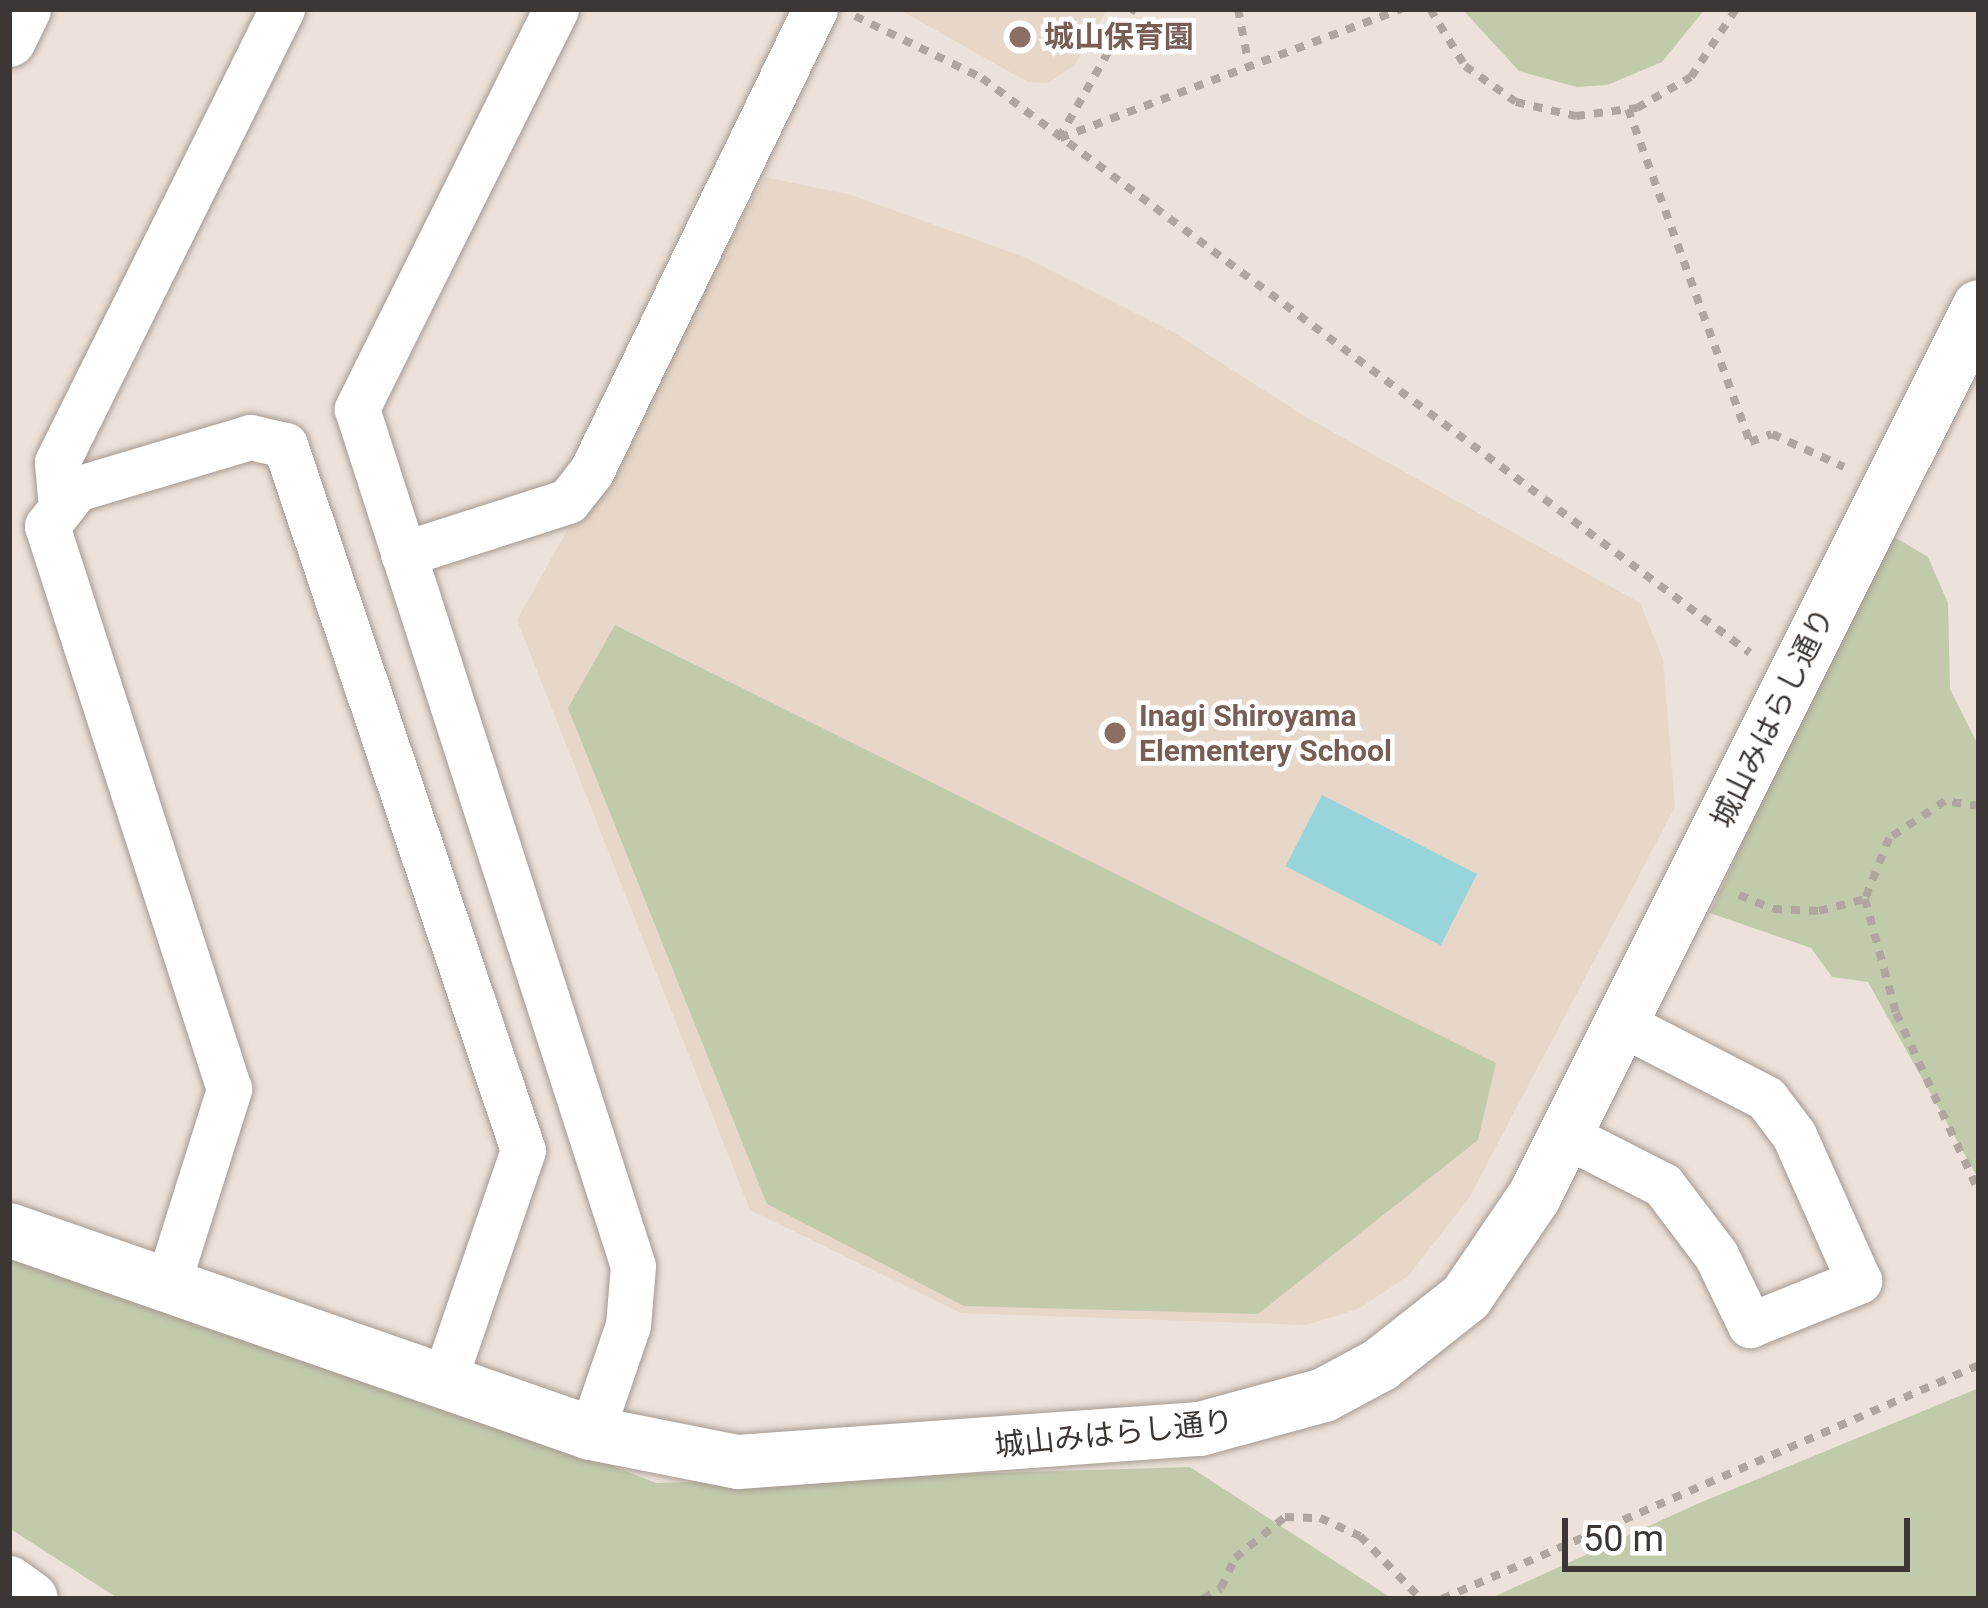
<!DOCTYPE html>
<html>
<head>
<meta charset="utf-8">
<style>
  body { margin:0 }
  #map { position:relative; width:1988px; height:1608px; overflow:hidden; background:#ece2d9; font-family:Roboto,"Noto Sans JP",sans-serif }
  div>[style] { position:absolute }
  .built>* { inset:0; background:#e7d7c8 }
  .green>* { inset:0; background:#c2caac }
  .water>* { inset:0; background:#98d5db; transform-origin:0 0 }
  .path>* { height:8px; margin-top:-4px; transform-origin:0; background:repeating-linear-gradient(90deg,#aea69f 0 9px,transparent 0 18px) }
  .roads { filter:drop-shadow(0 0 3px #a39991) drop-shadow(0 0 3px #a39991) }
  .minor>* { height:45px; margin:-22.5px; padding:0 22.5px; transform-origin:22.5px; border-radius:22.5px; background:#fff }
  .tertiary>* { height:54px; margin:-27px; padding:0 27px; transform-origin:27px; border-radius:27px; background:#fff }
  .dots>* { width:33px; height:33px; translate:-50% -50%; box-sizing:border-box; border:6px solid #fff; border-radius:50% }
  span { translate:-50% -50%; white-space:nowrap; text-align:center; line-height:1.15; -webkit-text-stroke:9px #fff; paint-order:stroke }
  .education-label { font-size:30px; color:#785e54; font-weight:700 }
  .left { translate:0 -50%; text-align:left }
  .street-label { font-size:30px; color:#3c3734 }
  .frame { position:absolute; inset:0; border:12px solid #3c3734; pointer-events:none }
  .scale { position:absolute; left:1562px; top:1518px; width:348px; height:54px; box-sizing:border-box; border:6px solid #3c3734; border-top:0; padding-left:15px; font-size:36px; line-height:42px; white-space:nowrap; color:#3c3734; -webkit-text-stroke:9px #fff; paint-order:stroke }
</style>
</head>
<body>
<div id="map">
  <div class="built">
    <i style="clip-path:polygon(898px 9px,1107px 9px,1075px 65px,1048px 83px,1028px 82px)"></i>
    <i style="clip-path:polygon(765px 177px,851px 195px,1024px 257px,1175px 333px,1304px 416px,1640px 603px,1663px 659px,1675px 807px,1469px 1198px,1408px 1276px,1358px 1309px,1306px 1325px,961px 1313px,750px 1210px,517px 620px)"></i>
  </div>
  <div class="green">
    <i style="clip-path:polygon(1462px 9px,1705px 9px,1662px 62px,1607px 85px,1577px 87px,1519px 71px)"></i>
    <i style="clip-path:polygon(1886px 532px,1928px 557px,1948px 603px,1950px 689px,1979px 747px,1979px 1180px,1868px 982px,1832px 977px,1811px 948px,1710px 913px)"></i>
    <i style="clip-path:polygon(615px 625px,1496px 1063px,1478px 1140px,1258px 1314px,964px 1306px,767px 1204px,568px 708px)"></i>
    <i style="clip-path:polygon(9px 1226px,656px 1483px,1190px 1467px,1393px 1599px,119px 1599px,9px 1528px)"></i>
    <i style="clip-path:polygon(1979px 1388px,1979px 1599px,1489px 1599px,1697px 1504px)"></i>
  </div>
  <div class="water">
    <i style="left:1322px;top:795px;width:174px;height:80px;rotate:27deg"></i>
  </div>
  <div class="path">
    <i style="left:1238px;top:9px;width:53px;rotate:79.1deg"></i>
    <i style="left:1430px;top:9px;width:67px;rotate:58.4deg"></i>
    <i style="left:1465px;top:66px;width:62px;rotate:35.2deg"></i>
    <i style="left:1516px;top:102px;width:62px;rotate:13.1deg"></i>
    <i style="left:1576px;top:116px;width:62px;rotate:-7.5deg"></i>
    <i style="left:1637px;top:108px;width:62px;rotate:-29.9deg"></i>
    <i style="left:1691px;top:77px;width:82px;rotate:-56.5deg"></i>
    <i style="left:855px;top:16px;width:141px;rotate:26deg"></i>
    <i style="left:982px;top:78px;width:959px;rotate:36.82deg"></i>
    <i style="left:1628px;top:109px;width:355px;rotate:69.9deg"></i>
    <i style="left:1750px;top:442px;width:23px;rotate:-20deg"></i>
    <i style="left:1772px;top:434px;width:79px;rotate:24.6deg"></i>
    <i style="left:1059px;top:138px;width:149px;rotate:-60.2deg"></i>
    <i style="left:1060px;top:138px;width:365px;rotate:-20.7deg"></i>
    <i style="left:1979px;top:806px;width:34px;rotate:-172deg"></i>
    <i style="left:1945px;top:801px;width:67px;rotate:146.5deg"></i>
    <i style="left:1889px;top:838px;width:66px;rotate:111.5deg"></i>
    <i style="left:1865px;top:899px;width:118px;rotate:74.8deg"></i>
    <i style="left:1896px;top:1013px;width:197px;rotate:65.1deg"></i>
    <i style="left:1739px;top:895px;width:37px;rotate:22deg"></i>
    <i style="left:1773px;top:909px;width:46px;rotate:2.5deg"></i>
    <i style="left:1819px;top:911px;width:48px;rotate:-14.6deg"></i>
    <i style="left:1203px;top:1599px;width:21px;rotate:-31deg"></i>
    <i style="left:1221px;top:1588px;width:33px;rotate:-65deg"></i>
    <i style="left:1235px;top:1558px;width:65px;rotate:-39.4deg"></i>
    <i style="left:1285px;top:1517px;width:35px;rotate:2deg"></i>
    <i style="left:1320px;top:1518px;width:44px;rotate:24.2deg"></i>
    <i style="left:1360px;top:1536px;width:88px;rotate:45.9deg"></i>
    <i style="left:1442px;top:1599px;width:586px;rotate:-23.55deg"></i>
  </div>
  <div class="roads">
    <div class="minor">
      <i style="left:556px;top:9px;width:447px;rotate:116.5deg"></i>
      <i style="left:357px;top:409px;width:900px;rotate:72.15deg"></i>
      <i style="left:633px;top:1266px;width:59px;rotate:94.8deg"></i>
      <i style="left:628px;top:1325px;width:114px;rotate:108.9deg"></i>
      <i style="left:61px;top:508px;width:46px;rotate:-95deg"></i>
      <i style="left:57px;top:462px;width:506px;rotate:-63.59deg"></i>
      <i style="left:403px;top:554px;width:173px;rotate:-17.8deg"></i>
      <i style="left:568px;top:501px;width:37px;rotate:-52deg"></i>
      <i style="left:591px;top:472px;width:514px;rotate:-64.18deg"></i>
      <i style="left:1565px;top:1135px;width:110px;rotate:27deg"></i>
      <i style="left:1663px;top:1185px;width:88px;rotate:52.9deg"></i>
      <i style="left:1716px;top:1255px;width:78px;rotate:64.1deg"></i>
      <i style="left:1750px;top:1325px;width:118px;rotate:-22deg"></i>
      <i style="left:1859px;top:1281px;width:160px;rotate:-114deg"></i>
      <i style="left:1794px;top:1135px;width:46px;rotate:-127.1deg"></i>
      <i style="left:1766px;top:1098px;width:163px;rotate:-152.7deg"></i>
      <i style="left:167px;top:1286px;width:207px;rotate:-72.5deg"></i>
      <i style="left:229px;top:1089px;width:592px;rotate:-107.91deg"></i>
      <i style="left:47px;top:526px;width:47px;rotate:-51.9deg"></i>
      <i style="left:76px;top:489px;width:182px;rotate:-16.6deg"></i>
      <i style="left:250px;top:437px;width:36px;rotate:13deg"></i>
      <i style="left:285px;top:445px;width:744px;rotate:71.35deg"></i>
      <i style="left:523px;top:1150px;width:246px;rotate:108.9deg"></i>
    </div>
    <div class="tertiary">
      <i style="left:9px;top:40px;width:34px;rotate:-64deg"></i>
      <i style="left:9px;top:1230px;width:616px;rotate:19.23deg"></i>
      <i style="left:591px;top:1433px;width:150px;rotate:11.2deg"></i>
      <i style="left:738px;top:1462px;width:463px;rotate:-4.1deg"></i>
      <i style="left:1200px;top:1429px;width:129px;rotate:-15.3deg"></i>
      <i style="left:1324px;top:1395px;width:64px;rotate:-28.2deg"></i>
      <i style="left:1380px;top:1365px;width:110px;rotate:-38.3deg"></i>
      <i style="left:1466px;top:1297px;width:121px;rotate:-55.8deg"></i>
      <i style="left:1534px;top:1197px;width:995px;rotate:-63.43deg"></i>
      <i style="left:9px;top:1583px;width:27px;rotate:36deg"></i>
    </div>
  </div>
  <div class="dots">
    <i style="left:1020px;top:37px;background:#8d6e63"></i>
    <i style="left:1115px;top:733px;background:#8d6e63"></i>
  </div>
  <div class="education-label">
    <span class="left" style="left:1044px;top:37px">城山保育園</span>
    <span class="left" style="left:1139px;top:733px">Inagi Shiroyama<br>Elementery School</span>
  </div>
  <div class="street-label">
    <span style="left:1773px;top:718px;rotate:-64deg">城山みはらし通り</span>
    <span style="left:1114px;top:1434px;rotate:-6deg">城山みはらし通り</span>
  </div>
  <div class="frame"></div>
  <div class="scale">50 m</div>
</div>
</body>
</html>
